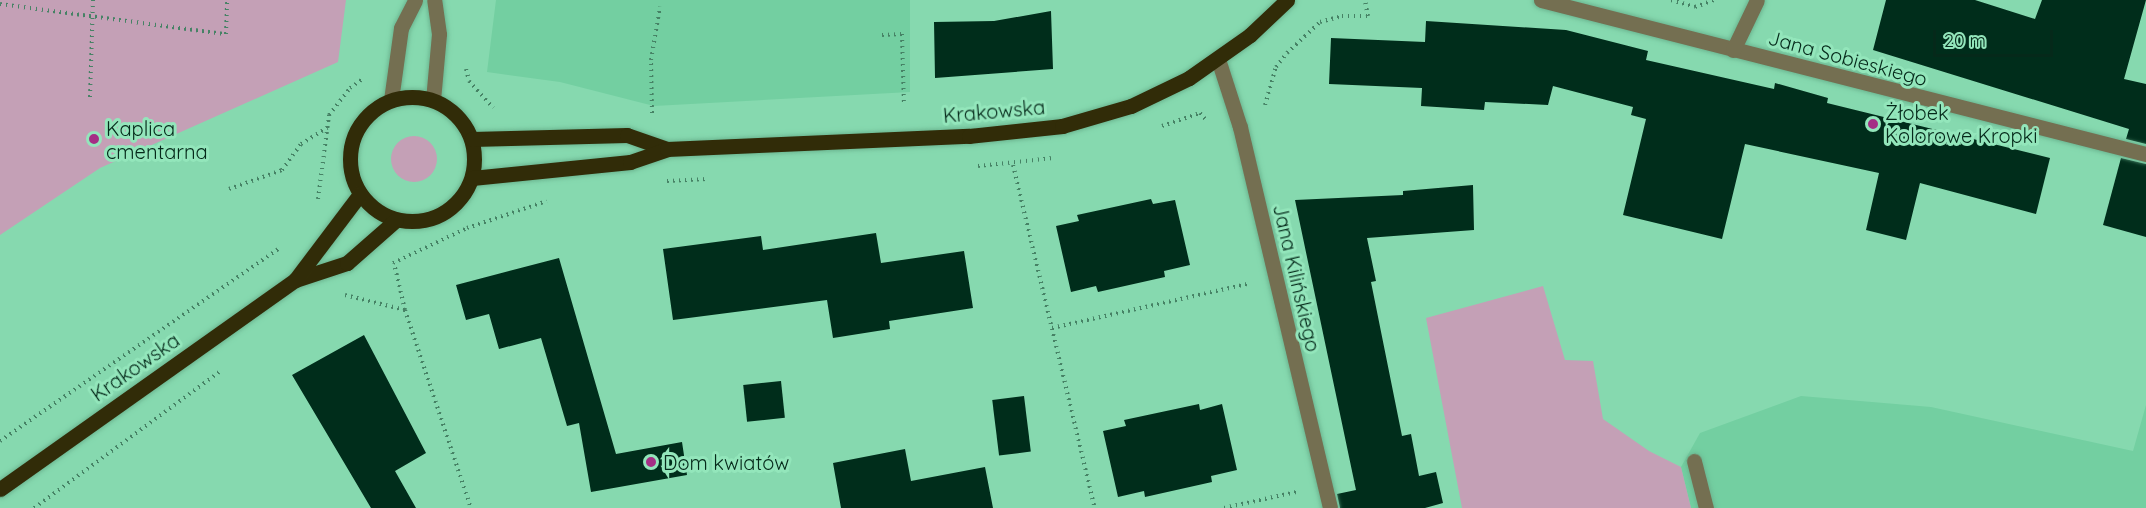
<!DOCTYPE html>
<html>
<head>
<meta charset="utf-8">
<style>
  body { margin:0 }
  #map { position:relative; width:2146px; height:508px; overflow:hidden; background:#86d9af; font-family:Quicksand,sans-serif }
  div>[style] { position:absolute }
  .built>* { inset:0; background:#73cfa1 }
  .green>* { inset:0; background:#c4a0b6 }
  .round { border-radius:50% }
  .building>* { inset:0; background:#002d1b; transform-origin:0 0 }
  .path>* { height:4px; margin-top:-2px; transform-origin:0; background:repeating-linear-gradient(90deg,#468265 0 1.5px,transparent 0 6px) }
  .roads { filter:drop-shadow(0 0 2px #6cb691) drop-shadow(0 0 2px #6cb691) }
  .minor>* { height:15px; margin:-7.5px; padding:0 7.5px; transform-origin:7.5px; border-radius:7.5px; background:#746f51 }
  .major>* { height:15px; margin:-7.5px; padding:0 7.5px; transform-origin:7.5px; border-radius:7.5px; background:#312c08 }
  .major>.ring { margin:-7.5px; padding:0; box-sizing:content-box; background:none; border:15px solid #312c08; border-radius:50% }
  .dots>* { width:16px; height:16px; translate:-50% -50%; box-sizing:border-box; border:3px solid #93e6bb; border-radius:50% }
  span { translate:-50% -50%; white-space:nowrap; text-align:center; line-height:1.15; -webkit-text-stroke:6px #93e6bb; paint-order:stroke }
  .street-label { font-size:20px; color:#05291a }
  .poi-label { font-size:20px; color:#05291a }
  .left { translate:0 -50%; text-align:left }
  .scale { position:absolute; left:1933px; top:30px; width:120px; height:27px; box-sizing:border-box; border:3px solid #05291a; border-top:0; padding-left:8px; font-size:18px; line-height:21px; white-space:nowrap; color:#05291a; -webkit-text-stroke:4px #93e6bb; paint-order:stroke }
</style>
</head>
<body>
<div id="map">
  <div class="built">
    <i style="clip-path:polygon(496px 0,910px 0,910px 92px,654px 106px,560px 82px,487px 72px)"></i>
    <i style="clip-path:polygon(1801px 396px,1931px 407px,2133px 451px,2146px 405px,2146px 508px,1691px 508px,1681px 467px,1700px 433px)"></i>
  </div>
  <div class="green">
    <i style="clip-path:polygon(0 0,346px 0,338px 62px,100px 168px,0 235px)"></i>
    <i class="round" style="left:391px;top:136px;width:46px;height:46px"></i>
    <i style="clip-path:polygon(1543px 286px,1565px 360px,1593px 361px,1603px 419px,1649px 451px,1681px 467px,1691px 508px,1462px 508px,1426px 318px)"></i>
  </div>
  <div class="building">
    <i style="clip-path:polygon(1886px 0,1975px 0,2035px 19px,2042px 0,2146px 0,2124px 79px,2146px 84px,2146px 144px,2126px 139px,2129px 129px,1873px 50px)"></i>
    <i style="clip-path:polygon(1051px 11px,1053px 69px,935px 78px,934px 22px,994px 21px)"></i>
    <i style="clip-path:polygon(1426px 21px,1566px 30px,1648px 51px,1646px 60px,1774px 89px,1775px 83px,1828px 98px,1827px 103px,2050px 158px,2036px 214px,1920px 183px,1906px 240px,1866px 230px,1879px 173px,1745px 144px,1722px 239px,1623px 215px,1646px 119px,1631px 115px,1633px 107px,1553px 86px,1548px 105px,1485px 102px,1484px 110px,1421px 106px,1422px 88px,1329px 84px,1331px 38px,1425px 42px)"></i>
    <i style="clip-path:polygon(2121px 158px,2146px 164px,2146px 237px,2103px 225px)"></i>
    <i style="clip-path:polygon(1473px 185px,1474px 230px,1367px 238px,1376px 281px,1371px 282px,1402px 436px,1411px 434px,1419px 476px,1436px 472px,1443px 503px,1425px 508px,1340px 508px,1337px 494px,1356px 490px,1295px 200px,1403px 195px,1403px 191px)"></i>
    <i style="clip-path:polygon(1151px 199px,1153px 204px,1175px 200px,1190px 265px,1164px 271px,1165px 277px,1098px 292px,1096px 286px,1071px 292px,1056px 226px,1079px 221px,1077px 215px)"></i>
    <i style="clip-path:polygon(876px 233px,881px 263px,964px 251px,973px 308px,889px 321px,890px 329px,833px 338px,827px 300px,673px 320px,663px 249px,761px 236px,763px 250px)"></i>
    <i style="clip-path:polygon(559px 258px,616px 454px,682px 442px,687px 475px,591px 492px,579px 423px,567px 426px,541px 338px,499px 349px,489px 314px,466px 320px,456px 285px)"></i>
    <i style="clip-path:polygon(364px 335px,426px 453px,395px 471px,416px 508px,371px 508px,292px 375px)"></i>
    <i style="left:781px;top:381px;width:37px;height:38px;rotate:84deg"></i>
    <i style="left:1024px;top:396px;width:56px;height:32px;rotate:83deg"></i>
    <i style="clip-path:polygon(1199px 404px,1200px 410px,1222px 404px,1237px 470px,1211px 476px,1212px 482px,1145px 497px,1144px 491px,1118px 497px,1103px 431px,1126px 426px,1124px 420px)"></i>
    <i style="clip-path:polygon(905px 449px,911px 481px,985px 467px,993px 508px,841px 508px,833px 463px)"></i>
  </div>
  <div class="path">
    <i style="left:1671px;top:0;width:25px;rotate:16deg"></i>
    <i style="left:1695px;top:7px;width:20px;rotate:-20deg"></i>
    <i style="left:0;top:4px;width:228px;rotate:7.6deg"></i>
    <i style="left:226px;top:34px;width:34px;rotate:-88deg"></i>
    <i style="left:882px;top:35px;width:20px;rotate:-3deg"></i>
    <i style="left:902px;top:34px;width:71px;rotate:88.4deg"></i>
    <i style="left:466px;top:69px;width:12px;rotate:76deg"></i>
    <i style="left:469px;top:81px;width:36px;rotate:48deg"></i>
    <i style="left:90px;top:97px;width:97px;rotate:-88.2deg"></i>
    <i style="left:1265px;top:105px;width:40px;rotate:-74deg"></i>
    <i style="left:1276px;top:67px;width:18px;rotate:-52deg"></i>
    <i style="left:1287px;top:53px;width:45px;rotate:-43.2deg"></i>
    <i style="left:1320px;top:22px;width:23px;rotate:-15deg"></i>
    <i style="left:1342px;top:16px;width:26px"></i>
    <i style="left:1368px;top:16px;width:16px;rotate:-101deg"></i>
    <i style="left:652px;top:113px;width:53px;rotate:-91.1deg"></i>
    <i style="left:651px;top:60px;width:54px;rotate:-80.4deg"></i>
    <i style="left:1162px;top:126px;width:40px;rotate:-18.9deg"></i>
    <i style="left:1200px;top:113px;width:9px;rotate:49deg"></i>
    <i style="left:1013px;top:165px;width:353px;rotate:76.6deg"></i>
    <i style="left:978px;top:166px;width:76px;rotate:-6deg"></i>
    <i style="left:667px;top:181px;width:40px;rotate:-2.9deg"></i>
    <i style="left:229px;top:189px;width:56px;rotate:-19.7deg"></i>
    <i style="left:282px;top:170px;width:32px;rotate:-54deg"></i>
    <i style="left:301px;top:144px;width:31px;rotate:-32deg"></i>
    <i style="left:318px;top:199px;width:85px;rotate:-82.5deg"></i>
    <i style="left:329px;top:115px;width:34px;rotate:-52deg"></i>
    <i style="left:350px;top:88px;width:17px;rotate:-36deg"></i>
    <i style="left:393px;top:263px;width:82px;rotate:-25.3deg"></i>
    <i style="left:467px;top:228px;width:84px;rotate:-18.6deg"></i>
    <i style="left:345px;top:295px;width:62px;rotate:14deg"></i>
    <i style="left:405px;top:310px;width:48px;rotate:-103.2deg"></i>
    <i style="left:405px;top:310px;width:209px;rotate:71.6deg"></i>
    <i style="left:1052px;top:328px;width:200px;rotate:-12.7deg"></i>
    <i style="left:0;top:441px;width:341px;rotate:-34.6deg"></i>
    <i style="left:34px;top:508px;width:233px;rotate:-36.3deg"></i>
    <i style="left:1224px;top:508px;width:74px;rotate:-12.5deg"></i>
  </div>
  <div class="roads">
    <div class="minor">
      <i style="left:1541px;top:0;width:624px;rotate:14.28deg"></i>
      <i style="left:1733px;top:50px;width:55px;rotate:-64.4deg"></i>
      <i style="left:1218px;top:59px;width:71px;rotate:72.1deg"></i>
      <i style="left:1240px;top:127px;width:391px;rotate:76.7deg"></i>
      <i style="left:391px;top:100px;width:73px;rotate:-82.1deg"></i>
      <i style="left:401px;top:28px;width:31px;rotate:-63deg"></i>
      <i style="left:433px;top:100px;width:66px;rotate:-84.8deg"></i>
      <i style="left:439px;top:34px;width:34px;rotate:-98deg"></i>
      <i style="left:1694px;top:461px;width:49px;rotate:75.7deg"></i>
    </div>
    <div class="major">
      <i class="ring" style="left:350px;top:97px;width:109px;height:109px"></i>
      <i style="left:472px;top:139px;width:155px;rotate:-1.5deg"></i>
      <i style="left:627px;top:135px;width:42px;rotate:19.3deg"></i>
      <i style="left:472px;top:178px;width:159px;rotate:-5.8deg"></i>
      <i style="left:630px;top:162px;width:39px;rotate:-19deg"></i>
      <i style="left:667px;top:149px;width:302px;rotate:-2.5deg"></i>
      <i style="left:969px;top:136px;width:94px;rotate:-6.1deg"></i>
      <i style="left:1062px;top:126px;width:72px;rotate:-16.2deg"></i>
      <i style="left:1131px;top:106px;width:64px;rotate:-25.8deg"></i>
      <i style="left:1189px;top:78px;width:75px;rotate:-35.2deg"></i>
      <i style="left:1250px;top:35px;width:51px;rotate:-43.4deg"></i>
      <i style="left:295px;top:280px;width:55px;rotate:-18.1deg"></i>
      <i style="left:347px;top:263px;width:65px;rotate:-41.3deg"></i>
      <i style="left:0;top:489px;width:362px;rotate:-35.3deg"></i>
      <i style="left:295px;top:280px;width:108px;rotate:-52.9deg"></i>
    </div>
  </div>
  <div class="dots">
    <i style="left:1873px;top:124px;background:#a52e85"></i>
    <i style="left:94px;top:139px;background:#a52e85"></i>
    <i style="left:651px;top:462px;background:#a52e85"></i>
  </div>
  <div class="street-label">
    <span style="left:1848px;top:58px;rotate:15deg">Jana Sobieskiego</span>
    <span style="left:994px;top:111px;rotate:-5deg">Krakowska</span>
    <span style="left:1297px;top:278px;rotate:77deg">Jana Kilińskiego</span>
    <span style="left:135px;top:367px;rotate:-35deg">Krakowska</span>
  </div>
  <div class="poi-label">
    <span class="left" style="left:1885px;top:124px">Żłobek<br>Kolorowe Kropki</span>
    <span class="left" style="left:106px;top:140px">Kaplica<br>cmentarna</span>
    <span class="left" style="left:663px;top:462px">Dom kwiatów</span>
  </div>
  <div class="scale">20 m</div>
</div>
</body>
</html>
